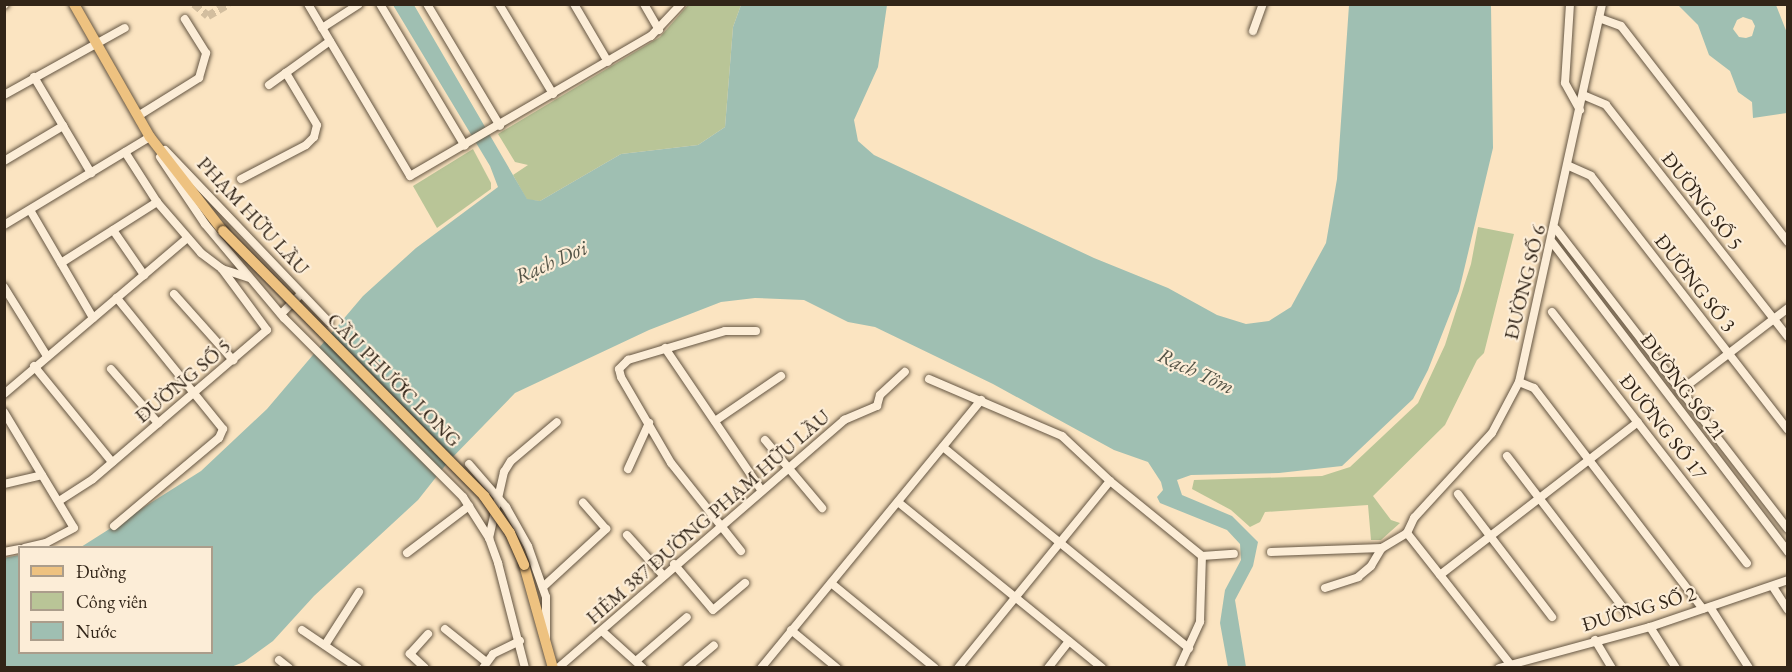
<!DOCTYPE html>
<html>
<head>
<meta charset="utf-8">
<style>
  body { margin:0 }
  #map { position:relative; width:1792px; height:672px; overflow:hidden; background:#fbe4c1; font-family:"EB Garamond",serif }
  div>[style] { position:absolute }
  .green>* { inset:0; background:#b9c597 }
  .water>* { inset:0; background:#9fbfb2 }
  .minor-tunnel>* { height:8px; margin-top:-4px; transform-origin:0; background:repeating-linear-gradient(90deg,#d3be9f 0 8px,transparent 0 12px) }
  .roads { filter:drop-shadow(0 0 2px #645542) drop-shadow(0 0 2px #645542) }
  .minor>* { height:8px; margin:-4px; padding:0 4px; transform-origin:4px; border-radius:4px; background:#fcedd7 }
  .major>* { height:10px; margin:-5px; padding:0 5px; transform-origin:5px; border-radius:5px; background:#eec280 }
  .bridges { filter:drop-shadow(0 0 2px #322518) drop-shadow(0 0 2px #322518) }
  .major-bridge>* { height:10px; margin:-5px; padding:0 5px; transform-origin:5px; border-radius:5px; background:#eec280 }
  span { translate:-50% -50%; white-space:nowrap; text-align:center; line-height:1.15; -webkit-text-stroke:4.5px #fcedd7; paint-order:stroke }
  .street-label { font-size:20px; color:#322518 }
  .water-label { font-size:21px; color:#535346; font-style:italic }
  .frame { position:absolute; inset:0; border:6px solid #322518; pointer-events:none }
  .legend { position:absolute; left:18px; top:546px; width:195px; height:108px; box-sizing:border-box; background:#fcedd7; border:2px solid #ab9d8b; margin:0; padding:8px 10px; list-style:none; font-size:18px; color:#322518 }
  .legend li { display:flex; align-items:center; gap:12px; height:30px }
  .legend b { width:30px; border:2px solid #ab9d8b }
</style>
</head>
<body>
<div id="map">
  <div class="green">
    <i style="clip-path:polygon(688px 5px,741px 5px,733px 27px,725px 127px,698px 145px,621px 154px,540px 201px,527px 200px,513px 175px,528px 165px,515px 162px,498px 134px,660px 37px)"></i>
    <i style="clip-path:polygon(473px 149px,491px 183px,491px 189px,437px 228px,413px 186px)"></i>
    <i style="clip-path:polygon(1478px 227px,1514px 234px,1484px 353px,1477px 360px,1445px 425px,1373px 496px,1391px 520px,1400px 523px,1381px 540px,1371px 540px,1368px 505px,1265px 512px,1260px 522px,1250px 527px,1231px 510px,1192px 489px,1194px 480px,1322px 476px,1350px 467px,1418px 403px,1445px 345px,1471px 264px)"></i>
  </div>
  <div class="water">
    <i style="clip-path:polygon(393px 5px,414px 5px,527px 199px,540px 201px,621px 154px,698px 145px,725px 127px,733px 27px,741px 5px,887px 5px,878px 67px,854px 120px,858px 141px,874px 155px,1094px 258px,1168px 288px,1217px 315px,1246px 324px,1269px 321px,1291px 307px,1326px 243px,1337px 179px,1349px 5px,1491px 5px,1493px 148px,1459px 291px,1428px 370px,1413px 399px,1342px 466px,1279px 473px,1191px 475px,1177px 480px,1182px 495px,1232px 516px,1258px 542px,1253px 566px,1235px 600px,1246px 667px,1228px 667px,1220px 623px,1225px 590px,1241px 560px,1240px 544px,1227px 530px,1160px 503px,1157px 497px,1163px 490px,1161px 482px,1148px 462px,1114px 450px,993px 384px,875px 327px,848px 322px,804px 300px,755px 298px,721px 302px,649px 330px,515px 393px,448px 462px,418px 500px,314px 596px,273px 641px,244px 662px,231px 667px,5px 667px,4px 558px,19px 555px,20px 652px,212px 652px,212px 548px,81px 547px,201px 471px,267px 409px,363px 296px,416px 248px,498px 187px,490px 166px)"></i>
    <i style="clip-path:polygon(evenodd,1678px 5px,1776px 5px,1787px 33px,1787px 113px,1753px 118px,1752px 102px,1738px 92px,1730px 71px,1709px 55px,1698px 25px,1678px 5px,1743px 17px,1752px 20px,1755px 26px,1752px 36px,1746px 38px,1739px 37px,1733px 29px,1737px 20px,1743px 17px)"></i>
  </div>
  <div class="minor-tunnel">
    <i style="left:194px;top:4px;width:18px;rotate:41deg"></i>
    <i style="left:208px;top:16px;width:24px;rotate:-30deg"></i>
  </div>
  <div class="roads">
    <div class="minor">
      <i style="left:308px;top:4px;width:200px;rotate:59.3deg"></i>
      <i style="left:410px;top:176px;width:279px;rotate:-30.2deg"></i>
      <i style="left:651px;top:36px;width:44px;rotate:-46.8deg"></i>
      <i style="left:380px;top:4px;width:165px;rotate:59.1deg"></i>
      <i style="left:427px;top:4px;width:142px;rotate:59.1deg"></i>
      <i style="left:499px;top:4px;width:105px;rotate:59deg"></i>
      <i style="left:574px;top:4px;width:67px;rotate:59.6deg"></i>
      <i style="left:644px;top:4px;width:30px;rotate:60deg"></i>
      <i style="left:1570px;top:4px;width:79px;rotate:93.6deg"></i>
      <i style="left:1565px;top:83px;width:31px;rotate:61deg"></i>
      <i style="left:4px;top:5px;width:1px;rotate:-45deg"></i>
      <i style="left:1599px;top:18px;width:23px;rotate:20deg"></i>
      <i style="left:1621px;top:26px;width:273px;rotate:52.3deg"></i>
      <i style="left:322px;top:28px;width:44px;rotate:-33deg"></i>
      <i style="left:1253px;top:31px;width:29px;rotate:-70deg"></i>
      <i style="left:34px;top:77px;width:112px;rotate:59.3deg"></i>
      <i style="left:269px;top:85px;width:75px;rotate:-35.8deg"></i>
      <i style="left:4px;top:95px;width:138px;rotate:-29deg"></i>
      <i style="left:1583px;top:95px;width:25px;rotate:23deg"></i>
      <i style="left:1606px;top:105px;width:295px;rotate:51.9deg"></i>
      <i style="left:138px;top:116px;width:72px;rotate:-31.9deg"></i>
      <i style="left:199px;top:78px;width:26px;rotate:-74deg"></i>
      <i style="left:206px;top:53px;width:40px;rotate:-122deg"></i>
      <i style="left:165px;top:150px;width:238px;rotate:46.4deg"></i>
      <i style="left:125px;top:152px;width:59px;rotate:57.4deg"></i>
      <i style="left:157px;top:202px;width:67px;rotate:49.2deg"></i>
      <i style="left:201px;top:253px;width:26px;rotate:37deg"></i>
      <i style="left:222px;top:269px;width:28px;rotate:18deg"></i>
      <i style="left:160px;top:157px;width:81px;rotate:56.1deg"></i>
      <i style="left:205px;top:224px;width:123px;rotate:50deg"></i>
      <i style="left:284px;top:318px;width:253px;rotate:45deg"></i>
      <i style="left:463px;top:497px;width:49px;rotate:57.6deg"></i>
      <i style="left:489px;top:538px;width:27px;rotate:70deg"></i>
      <i style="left:498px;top:563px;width:108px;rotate:75.6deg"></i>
      <i style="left:4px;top:161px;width:69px;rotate:-30.7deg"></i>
      <i style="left:1569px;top:166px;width:24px;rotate:24deg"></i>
      <i style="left:1591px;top:176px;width:321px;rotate:52.2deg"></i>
      <i style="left:241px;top:179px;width:73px;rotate:-27.6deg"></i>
      <i style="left:306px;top:145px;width:11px;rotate:-45deg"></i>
      <i style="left:314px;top:137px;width:12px;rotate:-76deg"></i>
      <i style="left:317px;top:125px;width:61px;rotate:-120.8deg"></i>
      <i style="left:30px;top:210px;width:125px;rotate:59.7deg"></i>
      <i style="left:4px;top:225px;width:170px;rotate:-31.1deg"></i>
      <i style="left:1556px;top:229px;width:379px;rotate:52.3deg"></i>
      <i style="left:113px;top:230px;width:55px;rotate:55.4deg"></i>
      <i style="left:1552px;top:242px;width:390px;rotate:52.7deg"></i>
      <i style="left:61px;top:263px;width:114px;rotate:-32.4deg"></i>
      <i style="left:4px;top:287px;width:81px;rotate:58.1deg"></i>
      <i style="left:174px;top:294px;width:89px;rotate:48.2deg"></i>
      <i style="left:1552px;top:312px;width:318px;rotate:52.2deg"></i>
      <i style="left:281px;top:314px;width:28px;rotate:-45deg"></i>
      <i style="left:665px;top:348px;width:171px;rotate:55.9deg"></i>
      <i style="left:34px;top:366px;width:124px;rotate:50.9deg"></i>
      <i style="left:111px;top:369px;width:72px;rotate:49deg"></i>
      <i style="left:929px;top:379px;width:145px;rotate:23.2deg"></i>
      <i style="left:1062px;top:436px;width:66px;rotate:43.2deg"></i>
      <i style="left:1110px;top:481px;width:119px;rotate:39.2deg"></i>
      <i style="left:1202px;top:556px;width:32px;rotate:-4deg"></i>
      <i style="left:1519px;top:382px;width:16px;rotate:22deg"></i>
      <i style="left:1534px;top:388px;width:278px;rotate:52.6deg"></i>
      <i style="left:1680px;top:391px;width:136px;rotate:-37.5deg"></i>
      <i style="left:4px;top:394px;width:240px;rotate:-40.4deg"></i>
      <i style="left:4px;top:412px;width:135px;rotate:58.9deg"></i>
      <i style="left:74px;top:528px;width:32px;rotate:152deg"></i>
      <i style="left:46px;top:543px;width:22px;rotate:167deg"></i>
      <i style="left:715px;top:421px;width:80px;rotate:-34.3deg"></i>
      <i style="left:765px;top:440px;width:89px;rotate:50deg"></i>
      <i style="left:943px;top:447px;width:318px;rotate:39.3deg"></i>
      <i style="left:1507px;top:456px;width:193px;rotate:52.6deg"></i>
      <i style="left:469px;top:464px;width:57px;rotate:49.3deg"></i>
      <i style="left:506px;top:507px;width:45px;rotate:60.6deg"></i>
      <i style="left:528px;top:546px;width:54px;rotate:70.6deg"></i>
      <i style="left:546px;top:597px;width:43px;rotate:90deg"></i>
      <i style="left:628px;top:469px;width:51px;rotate:-65.5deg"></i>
      <i style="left:4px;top:484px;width:39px;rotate:-13deg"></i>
      <i style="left:1458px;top:494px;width:155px;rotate:52.6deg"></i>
      <i style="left:59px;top:501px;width:40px;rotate:-32.9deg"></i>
      <i style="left:93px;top:479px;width:229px;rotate:-40.6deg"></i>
      <i style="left:267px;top:330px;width:76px;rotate:-126.4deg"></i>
      <i style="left:898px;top:502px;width:263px;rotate:39.1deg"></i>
      <i style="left:114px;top:526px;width:137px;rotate:-40deg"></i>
      <i style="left:219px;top:438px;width:10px;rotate:-66deg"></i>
      <i style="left:223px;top:429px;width:169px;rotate:-129deg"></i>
      <i style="left:1407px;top:533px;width:17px;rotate:-65deg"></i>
      <i style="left:1414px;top:518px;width:115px;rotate:-47.5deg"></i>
      <i style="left:1492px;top:433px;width:58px;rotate:-62.1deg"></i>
      <i style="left:1519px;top:382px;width:387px;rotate:-77.6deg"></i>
      <i style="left:1407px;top:533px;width:167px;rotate:51.8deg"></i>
      <i style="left:627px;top:535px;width:52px;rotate:48.1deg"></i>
      <i style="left:489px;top:538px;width:68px;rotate:-77.2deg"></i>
      <i style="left:504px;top:472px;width:13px;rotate:-58deg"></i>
      <i style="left:511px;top:461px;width:60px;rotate:-40.3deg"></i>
      <i style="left:741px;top:551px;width:112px;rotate:-128.5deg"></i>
      <i style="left:671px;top:463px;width:99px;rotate:-120.2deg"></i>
      <i style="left:621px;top:377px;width:8px;rotate:-104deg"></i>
      <i style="left:619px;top:369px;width:13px;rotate:-45deg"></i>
      <i style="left:628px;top:360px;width:101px;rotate:-16.6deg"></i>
      <i style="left:725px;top:331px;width:31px"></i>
      <i style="left:4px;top:552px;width:16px;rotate:-11deg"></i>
      <i style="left:1271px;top:552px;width:111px;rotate:-2.1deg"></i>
      <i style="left:1382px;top:548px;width:29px;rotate:-31deg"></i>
      <i style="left:407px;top:553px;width:78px;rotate:-37.2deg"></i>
      <i style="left:674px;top:564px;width:60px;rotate:49.7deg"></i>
      <i style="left:713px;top:610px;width:42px;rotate:-40.2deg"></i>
      <i style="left:1440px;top:575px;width:250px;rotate:-37.7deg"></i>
      <i style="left:831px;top:583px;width:134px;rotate:39.3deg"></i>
      <i style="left:543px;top:587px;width:86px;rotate:-42.6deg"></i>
      <i style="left:606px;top:529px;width:35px;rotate:-131deg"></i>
      <i style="left:1773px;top:587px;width:27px;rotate:57deg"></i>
      <i style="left:1325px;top:588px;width:35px;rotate:-18deg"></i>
      <i style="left:1358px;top:577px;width:17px;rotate:-40deg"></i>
      <i style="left:1371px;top:566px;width:21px;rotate:-59deg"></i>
      <i style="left:1710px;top:607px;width:72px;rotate:57.4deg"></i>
      <i style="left:1650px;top:627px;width:49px;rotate:57.6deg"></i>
      <i style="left:445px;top:629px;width:53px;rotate:38.8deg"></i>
      <i style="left:302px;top:630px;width:68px;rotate:34.2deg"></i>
      <i style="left:791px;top:630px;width:60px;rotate:39.6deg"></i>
      <i style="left:602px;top:631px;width:55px;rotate:42.1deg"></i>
      <i style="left:1595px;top:640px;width:33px;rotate:59deg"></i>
      <i style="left:325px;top:645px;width:63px;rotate:-57.3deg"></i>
      <i style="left:279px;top:660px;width:13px;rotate:39deg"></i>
      <i style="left:636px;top:661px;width:67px;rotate:-40.8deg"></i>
      <i style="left:425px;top:668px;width:21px;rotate:-137deg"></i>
      <i style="left:410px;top:654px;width:27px;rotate:-48deg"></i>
      <i style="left:483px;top:668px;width:17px;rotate:-54deg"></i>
      <i style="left:493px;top:654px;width:30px;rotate:-26deg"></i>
      <i style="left:558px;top:668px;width:379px;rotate:-40.9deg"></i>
      <i style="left:844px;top:420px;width:36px;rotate:-23deg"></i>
      <i style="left:877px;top:406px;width:11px;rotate:-75deg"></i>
      <i style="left:880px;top:395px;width:34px;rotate:-43deg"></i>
      <i style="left:687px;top:668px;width:35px;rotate:-40deg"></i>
      <i style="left:761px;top:668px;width:347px;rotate:-50.6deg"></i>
      <i style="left:958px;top:668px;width:241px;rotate:-50.9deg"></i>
      <i style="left:1048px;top:668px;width:34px;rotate:-52deg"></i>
      <i style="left:1179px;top:668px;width:51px;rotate:-65.5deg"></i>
      <i style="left:1200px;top:622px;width:66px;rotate:-88.3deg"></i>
      <i style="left:1499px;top:668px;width:156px;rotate:-15.2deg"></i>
      <i style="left:1650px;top:627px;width:146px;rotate:-18.8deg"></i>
    </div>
    <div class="major">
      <i style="left:74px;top:4px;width:153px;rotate:60.3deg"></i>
      <i style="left:150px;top:137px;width:119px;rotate:52.2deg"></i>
      <i style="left:524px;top:565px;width:107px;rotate:74.3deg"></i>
    </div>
  </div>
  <div class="bridges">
    <div class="major-bridge">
      <i style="left:223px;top:231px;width:372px;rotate:45.4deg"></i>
      <i style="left:484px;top:496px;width:45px;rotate:54.9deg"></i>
      <i style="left:510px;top:533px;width:35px;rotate:66deg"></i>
    </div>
  </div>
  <div class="street-label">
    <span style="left:1702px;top:201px;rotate:52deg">ĐƯỜNG SỐ 5</span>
    <span style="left:253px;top:216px;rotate:47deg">PHẠM HỮU LẦU</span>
    <span style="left:1525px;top:282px;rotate:-76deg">ĐƯỜNG SỐ 6</span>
    <span style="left:1695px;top:283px;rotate:52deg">ĐƯỜNG SỐ 3</span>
    <span style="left:394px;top:380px;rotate:45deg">CẦU PHƯỚC LONG</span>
    <span style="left:183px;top:381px;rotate:-40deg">ĐƯỜNG SỐ 5</span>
    <span style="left:1683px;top:387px;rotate:53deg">ĐƯỜNG SỐ 21</span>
    <span style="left:1663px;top:427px;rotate:52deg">ĐƯỜNG SỐ 17</span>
    <span style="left:708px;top:517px;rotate:-41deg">HẺM 387 ĐƯỜNG PHẠM HỮU LẦU</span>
    <span style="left:1639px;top:609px;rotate:-16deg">ĐƯỜNG SỐ 2</span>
  </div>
  <div class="water-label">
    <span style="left:551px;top:262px;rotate:-24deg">Rạch Dơi</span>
    <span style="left:1196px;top:371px;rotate:25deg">Rạch Tôm</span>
  </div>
  <div class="frame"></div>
  <ul class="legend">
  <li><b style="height:8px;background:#eec280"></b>Đường</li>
  <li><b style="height:16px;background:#b9c597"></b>Công viên</li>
  <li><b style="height:16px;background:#9fbfb2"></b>Nước</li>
  </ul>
</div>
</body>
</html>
